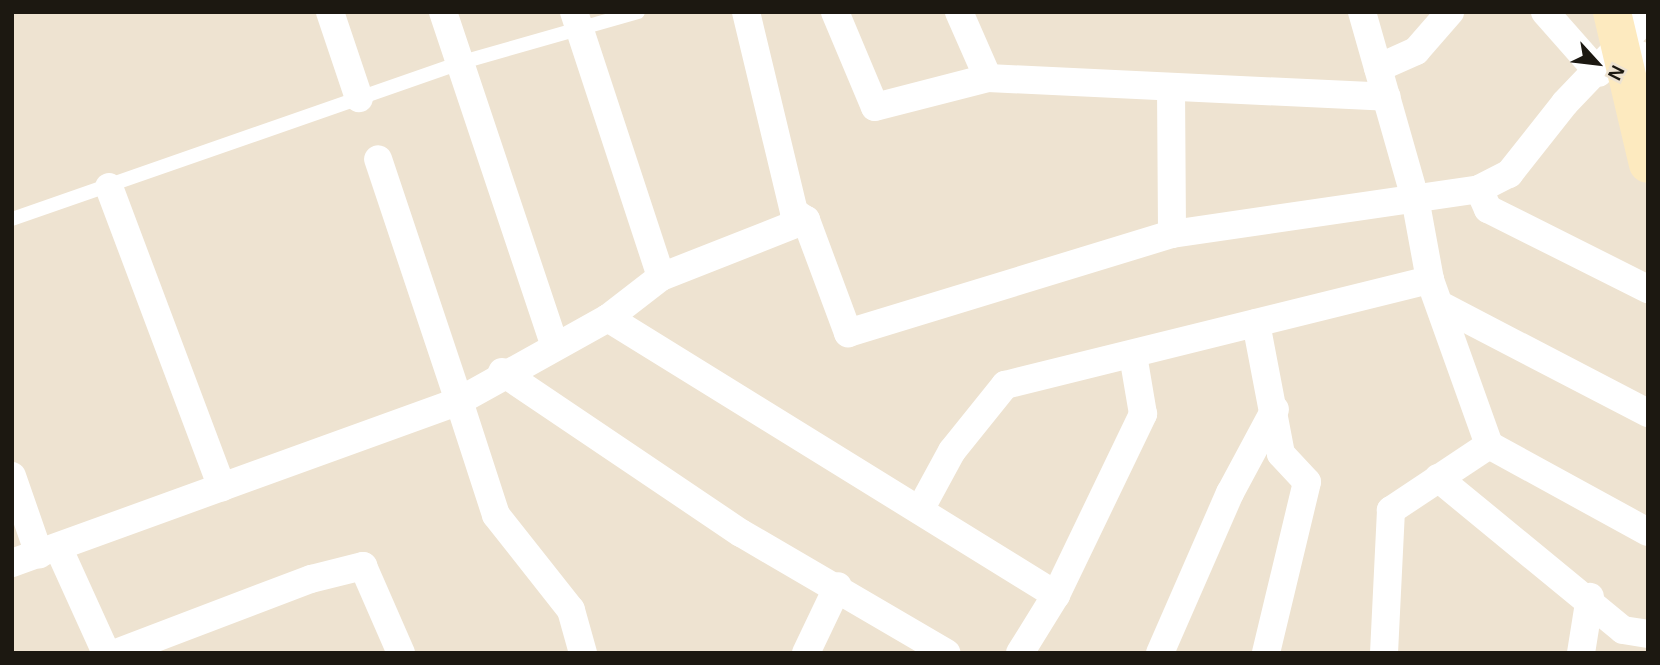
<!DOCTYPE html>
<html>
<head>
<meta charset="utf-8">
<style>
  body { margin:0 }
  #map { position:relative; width:1660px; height:665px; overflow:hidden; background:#eee3d1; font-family:Arial,sans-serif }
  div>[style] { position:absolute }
  .service>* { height:14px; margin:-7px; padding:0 7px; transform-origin:7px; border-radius:7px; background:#fff }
  .minor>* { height:28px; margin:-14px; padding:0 14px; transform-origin:14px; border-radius:14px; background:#fff }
  .secondary>* { height:38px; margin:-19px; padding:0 19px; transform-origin:19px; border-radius:19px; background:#fdeabf }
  span { translate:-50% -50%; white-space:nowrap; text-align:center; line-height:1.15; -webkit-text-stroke:6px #eee3d1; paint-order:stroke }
  .frame { position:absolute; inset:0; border:14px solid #1c1811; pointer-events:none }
  .north { position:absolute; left:1562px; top:28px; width:70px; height:70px; -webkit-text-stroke:5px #eee3d1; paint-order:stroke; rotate:117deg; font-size:19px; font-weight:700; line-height:28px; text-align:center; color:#1c1811 }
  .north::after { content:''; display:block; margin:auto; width:24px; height:32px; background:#1c1811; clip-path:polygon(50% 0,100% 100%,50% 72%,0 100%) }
</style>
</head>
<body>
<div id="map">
  <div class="service">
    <i style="left:12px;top:219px;width:473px;rotate:-19.2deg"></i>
    <i style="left:459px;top:63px;width:186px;rotate:-15.9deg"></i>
  </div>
  <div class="minor">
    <i style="left:330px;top:12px;width:91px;rotate:71.4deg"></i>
    <i style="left:443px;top:12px;width:352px;rotate:71.5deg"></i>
    <i style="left:574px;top:12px;width:279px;rotate:71.8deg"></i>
    <i style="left:746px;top:12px;width:206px;rotate:76.5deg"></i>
    <i style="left:794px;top:212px;width:14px;rotate:34deg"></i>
    <i style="left:806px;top:220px;width:121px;rotate:69.6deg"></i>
    <i style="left:848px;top:333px;width:339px;rotate:-17deg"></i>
    <i style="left:1172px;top:234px;width:310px;rotate:-8.3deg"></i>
    <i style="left:1479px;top:189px;width:22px;rotate:66deg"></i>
    <i style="left:1488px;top:209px;width:179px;rotate:26.6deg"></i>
    <i style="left:835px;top:12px;width:103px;rotate:67.2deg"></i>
    <i style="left:875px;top:107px;width:117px;rotate:-14.4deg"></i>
    <i style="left:988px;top:78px;width:399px;rotate:2.7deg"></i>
    <i style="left:959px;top:12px;width:72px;rotate:66.3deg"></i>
    <i style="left:1362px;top:12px;width:193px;rotate:74.1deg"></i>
    <i style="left:1415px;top:198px;width:83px;rotate:79.6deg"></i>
    <i style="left:1430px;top:280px;width:175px;rotate:70.3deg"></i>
    <i style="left:1489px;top:445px;width:118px;rotate:146.4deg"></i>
    <i style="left:1391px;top:510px;width:143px;rotate:92.8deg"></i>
    <i style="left:1545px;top:12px;width:81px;rotate:48.5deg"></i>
    <i style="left:1621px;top:46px;width:30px;rotate:26deg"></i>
    <i style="left:1378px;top:68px;width:42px;rotate:-24.1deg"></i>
    <i style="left:1416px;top:51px;width:52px;rotate:-48.9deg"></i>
    <i style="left:1171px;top:87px;width:147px;rotate:89.6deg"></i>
    <i style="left:109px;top:187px;width:321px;rotate:69.4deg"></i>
    <i style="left:1479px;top:189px;width:34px;rotate:-27deg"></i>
    <i style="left:1509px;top:174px;width:90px;rotate:-51.7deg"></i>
    <i style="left:1565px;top:103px;width:120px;rotate:-46.3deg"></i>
    <i style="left:1444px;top:307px;width:230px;rotate:27.5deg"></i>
    <i style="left:608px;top:318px;width:527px;rotate:31.73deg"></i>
    <i style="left:1256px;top:323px;width:133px;rotate:79.2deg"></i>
    <i style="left:1281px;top:454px;width:38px;rotate:47deg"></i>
    <i style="left:1307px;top:482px;width:176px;rotate:103.5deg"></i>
    <i style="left:502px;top:372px;width:288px;rotate:34deg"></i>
    <i style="left:741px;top:533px;width:238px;rotate:30.3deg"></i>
    <i style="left:1489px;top:445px;width:181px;rotate:28.7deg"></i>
    <i style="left:12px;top:476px;width:83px;rotate:70.9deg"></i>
    <i style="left:1438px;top:478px;width:239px;rotate:39.4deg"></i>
    <i style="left:1623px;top:630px;width:25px;rotate:9deg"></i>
    <i style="left:921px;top:508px;width:65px;rotate:-61.5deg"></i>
    <i style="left:952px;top:451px;width:85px;rotate:-51.2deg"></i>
    <i style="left:1005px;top:385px;width:438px;rotate:-13.9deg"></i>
    <i style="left:58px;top:547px;width:116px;rotate:65.6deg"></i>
    <i style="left:12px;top:563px;width:475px;rotate:-19.9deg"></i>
    <i style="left:459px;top:401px;width:255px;rotate:-108.5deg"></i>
    <i style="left:116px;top:653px;width:209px;rotate:-20.8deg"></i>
    <i style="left:311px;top:579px;width:54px;rotate:-14deg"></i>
    <i style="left:363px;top:566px;width:95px;rotate:66.4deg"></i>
    <i style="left:583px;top:653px;width:45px;rotate:-105.6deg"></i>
    <i style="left:571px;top:610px;width:121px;rotate:-128.3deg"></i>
    <i style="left:496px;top:515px;width:120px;rotate:-108deg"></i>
    <i style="left:459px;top:401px;width:171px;rotate:-29.1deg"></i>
    <i style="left:608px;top:318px;width:67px;rotate:-37.7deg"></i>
    <i style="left:661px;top:277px;width:156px;rotate:-21.5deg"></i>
    <i style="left:806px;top:653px;width:74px;rotate:-64.5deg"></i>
    <i style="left:1020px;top:653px;width:68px;rotate:-58.2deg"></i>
    <i style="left:1056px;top:595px;width:201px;rotate:-64.3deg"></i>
    <i style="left:1143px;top:414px;width:60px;rotate:-99.6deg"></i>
    <i style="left:1160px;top:653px;width:175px;rotate:-66.4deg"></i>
    <i style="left:1230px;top:493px;width:95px;rotate:-61.8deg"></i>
    <i style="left:1581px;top:653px;width:57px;rotate:-80.9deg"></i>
  </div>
  <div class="secondary">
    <i style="left:1612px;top:12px;width:156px;rotate:76.7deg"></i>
  </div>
  <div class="frame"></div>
  <div class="north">N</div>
</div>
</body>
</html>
